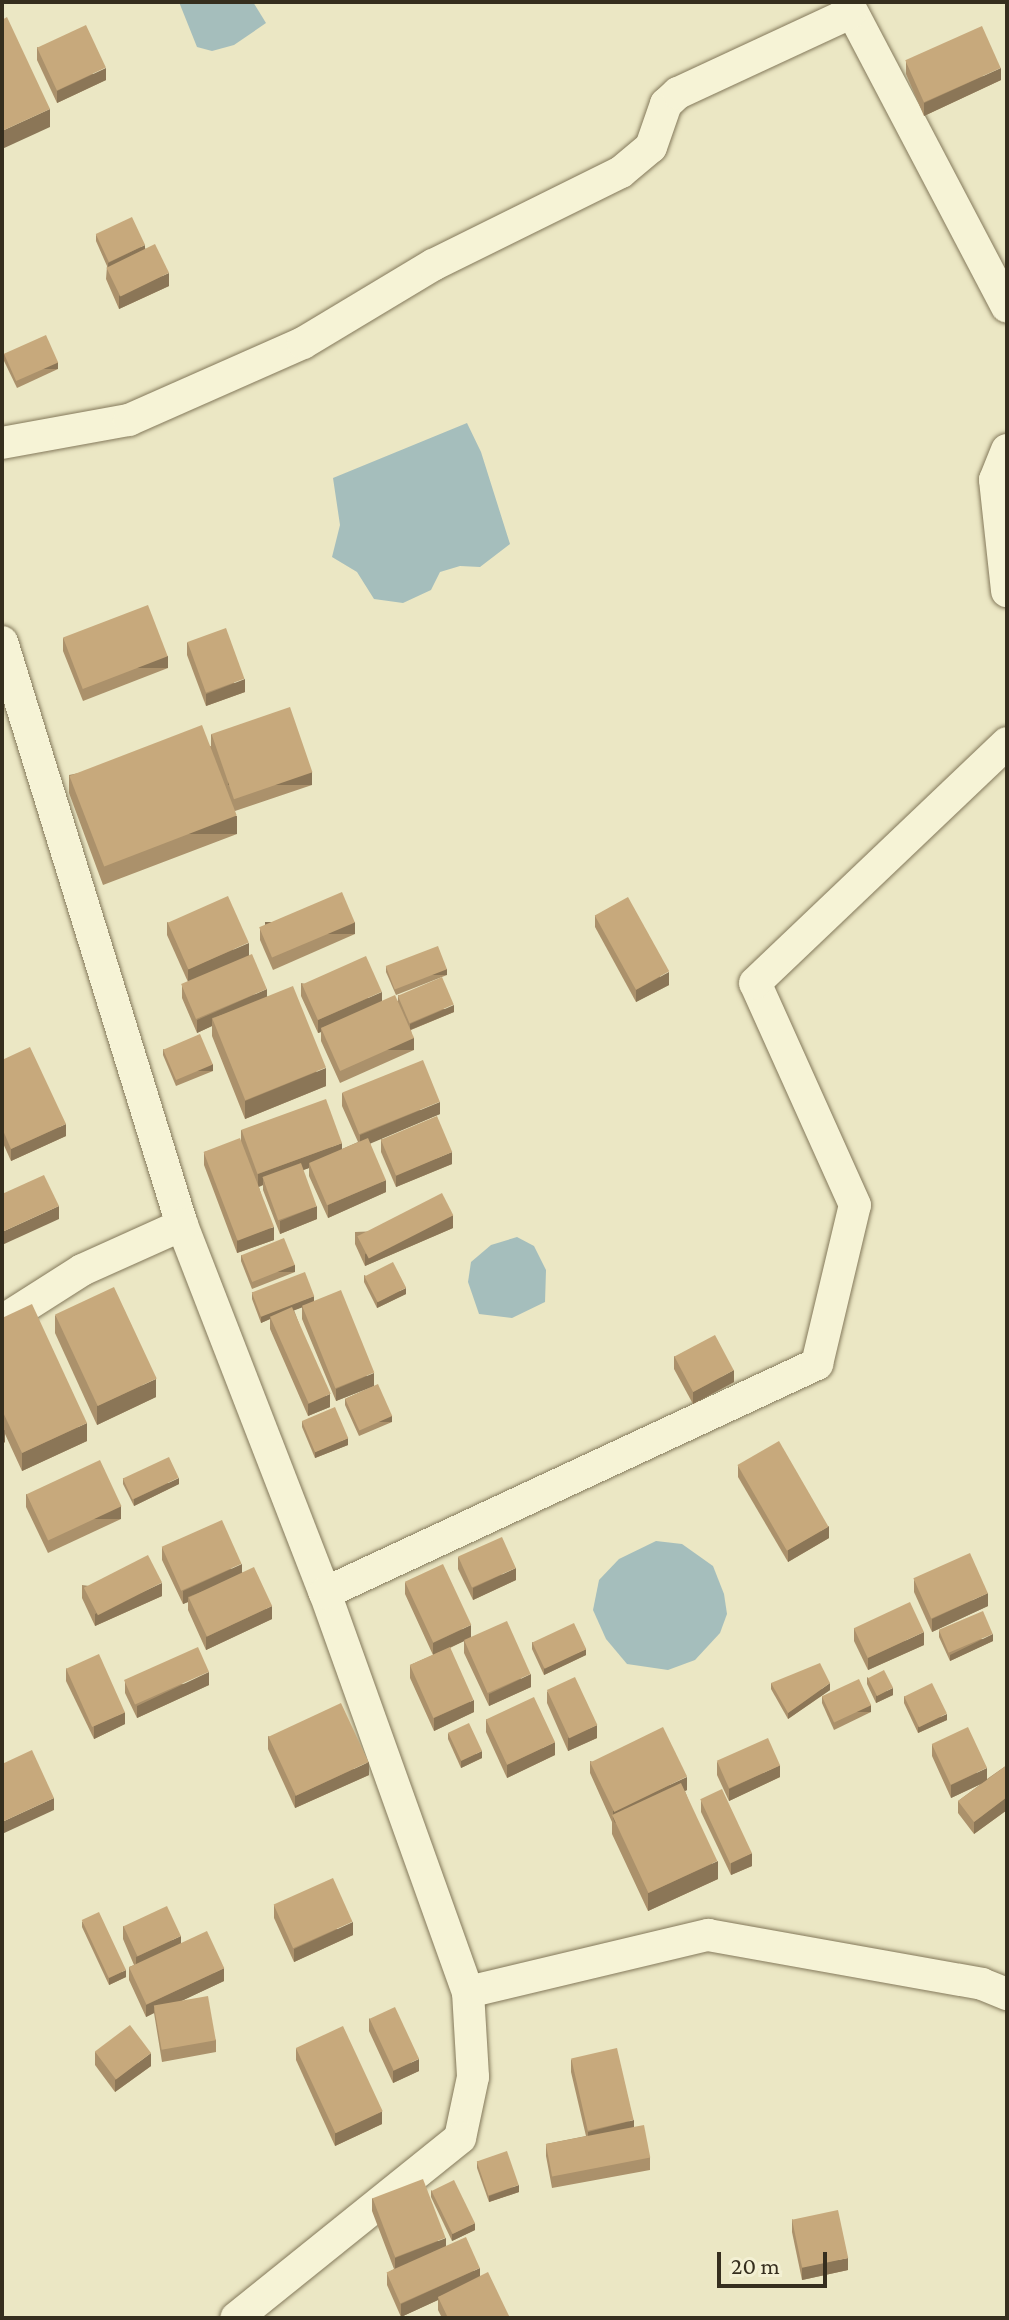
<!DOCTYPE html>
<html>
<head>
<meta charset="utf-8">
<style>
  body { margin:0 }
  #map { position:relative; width:1009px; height:2320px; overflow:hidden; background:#ebe7c4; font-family:"Crimson Pro",serif }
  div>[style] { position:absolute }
  .water>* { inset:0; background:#a5bebc }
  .roads { filter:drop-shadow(0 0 2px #84795b) drop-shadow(0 0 2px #84795b) }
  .minor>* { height:32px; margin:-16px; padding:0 16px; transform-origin:16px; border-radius:16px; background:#f6f3d6 }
  .wall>* { inset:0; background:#ab916b }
  .shaded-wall>* { inset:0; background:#8b7657; transform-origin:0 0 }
  .building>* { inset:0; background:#c7a97c; transform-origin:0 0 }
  span { translate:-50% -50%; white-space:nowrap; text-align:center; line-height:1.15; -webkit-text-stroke:6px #f3f0d3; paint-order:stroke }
  .frame { position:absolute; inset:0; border:4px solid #352e1e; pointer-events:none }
  .scale { position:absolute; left:717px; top:2252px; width:110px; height:36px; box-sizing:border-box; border:4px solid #352e1e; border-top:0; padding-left:10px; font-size:24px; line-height:28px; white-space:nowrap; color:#352e1e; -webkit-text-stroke:6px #f3f0d3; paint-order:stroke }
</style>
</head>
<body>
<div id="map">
  <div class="water">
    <i style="clip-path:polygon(179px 2px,253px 2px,266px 23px,234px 45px,212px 51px,197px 47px)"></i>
    <i style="clip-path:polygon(467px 423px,481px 452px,510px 544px,480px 567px,460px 566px,440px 572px,431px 590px,403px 603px,374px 599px,357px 572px,332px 557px,340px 525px,333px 478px)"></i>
    <i style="clip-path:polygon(517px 1237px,534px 1246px,546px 1270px,545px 1302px,512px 1318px,479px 1314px,468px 1282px,471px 1262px,491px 1245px)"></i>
    <i style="clip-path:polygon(656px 1541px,682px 1544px,713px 1566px,724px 1594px,727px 1614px,720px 1633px,695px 1660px,668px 1670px,627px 1664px,606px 1639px,593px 1610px,599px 1580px,619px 1559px)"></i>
  </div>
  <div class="roads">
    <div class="minor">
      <i style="left:847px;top:2px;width:344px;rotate:62.3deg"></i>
      <i style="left:2px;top:443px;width:129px;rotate:-10.3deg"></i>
      <i style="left:129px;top:420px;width:190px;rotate:-23.9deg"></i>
      <i style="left:303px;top:343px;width:152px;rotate:-31deg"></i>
      <i style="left:433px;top:265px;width:210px;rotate:-26.3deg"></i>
      <i style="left:621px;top:172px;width:39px;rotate:-40deg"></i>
      <i style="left:651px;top:147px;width:46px;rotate:-70.8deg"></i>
      <i style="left:666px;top:104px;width:16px;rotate:-43deg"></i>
      <i style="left:678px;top:93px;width:190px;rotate:-24.9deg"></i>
      <i style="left:1007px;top:450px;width:32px;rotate:112deg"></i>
      <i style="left:995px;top:480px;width:112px;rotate:83.8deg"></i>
      <i style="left:2px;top:642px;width:610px;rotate:72.84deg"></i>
      <i style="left:182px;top:1225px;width:395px;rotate:68.8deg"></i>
      <i style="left:325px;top:1593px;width:424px;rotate:70.3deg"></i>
      <i style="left:468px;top:1992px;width:85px;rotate:86.6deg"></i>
      <i style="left:473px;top:2077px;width:62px;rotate:102deg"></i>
      <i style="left:460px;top:2138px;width:287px;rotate:141.2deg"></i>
      <i style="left:2px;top:1321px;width:95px;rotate:-32.5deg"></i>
      <i style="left:82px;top:1270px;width:110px;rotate:-24.2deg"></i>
      <i style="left:325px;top:1593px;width:543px;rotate:-24.96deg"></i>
      <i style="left:817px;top:1364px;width:163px;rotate:-76.6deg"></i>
      <i style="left:855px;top:1205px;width:243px;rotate:-114.2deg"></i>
      <i style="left:755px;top:983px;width:348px;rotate:-43.6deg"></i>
      <i style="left:468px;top:1992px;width:247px;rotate:-13.4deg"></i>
      <i style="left:708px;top:1935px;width:278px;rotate:10.1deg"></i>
      <i style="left:982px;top:1984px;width:27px;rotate:22deg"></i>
    </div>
  </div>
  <div class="wall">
    <i style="clip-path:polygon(37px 47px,106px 80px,57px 103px,37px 60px)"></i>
    <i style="clip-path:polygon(906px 61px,1001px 80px,924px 116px,906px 74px)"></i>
    <i style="clip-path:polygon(96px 235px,145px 248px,169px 286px,119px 309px,106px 279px,107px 266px,96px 241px)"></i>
    <i style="clip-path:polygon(4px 354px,58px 369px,17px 388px,4px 361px)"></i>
    <i style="clip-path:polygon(63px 638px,168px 668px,83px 701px,63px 651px)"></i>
    <i style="clip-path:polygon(187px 642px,245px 692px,206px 706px,187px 655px)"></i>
    <i style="clip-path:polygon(211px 734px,312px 785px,235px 811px,237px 834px,103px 885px,69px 793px,69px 775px,211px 746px)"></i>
    <i style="clip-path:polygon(595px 915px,669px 985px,636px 1002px,595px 927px)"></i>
    <i style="clip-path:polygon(167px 922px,249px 956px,188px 982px,167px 935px)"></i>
    <i style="clip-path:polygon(260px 928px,355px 934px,273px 970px,260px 940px)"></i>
    <i style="clip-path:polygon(386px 966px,447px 975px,396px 995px,386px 972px)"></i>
    <i style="clip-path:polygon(301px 983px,382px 1001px,398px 1001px,398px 995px,454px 1012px,411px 1030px,414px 1050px,340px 1083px,321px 1041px,321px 1032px,318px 1033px,301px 996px)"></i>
    <i style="clip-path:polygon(182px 985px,267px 996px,326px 1086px,245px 1119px,212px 1036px,212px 1026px,197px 1033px,182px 998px)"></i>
    <i style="clip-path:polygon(163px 1049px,213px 1071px,176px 1086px,163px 1055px)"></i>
    <i style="clip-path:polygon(2px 1060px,66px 1136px,11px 1161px,2px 1141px)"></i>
    <i style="clip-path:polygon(342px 1093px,440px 1114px,370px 1143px,386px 1192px,328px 1218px,309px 1176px,309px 1168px,303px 1170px,317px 1219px,280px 1234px,263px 1190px,263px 1185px,259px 1187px,274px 1240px,237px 1253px,204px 1165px,204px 1152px,241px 1141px,241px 1130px,342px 1149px,358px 1142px,342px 1106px)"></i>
    <i style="clip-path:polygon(381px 1139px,452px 1164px,396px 1187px,381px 1152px)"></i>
    <i style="clip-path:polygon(453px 1228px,365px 1266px,355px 1244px,355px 1232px)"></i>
    <i style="clip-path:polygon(241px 1255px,295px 1272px,252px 1289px,241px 1261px)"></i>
    <i style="clip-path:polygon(364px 1275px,406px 1294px,377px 1308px,364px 1282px)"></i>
    <i style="clip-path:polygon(252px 1292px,314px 1301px,374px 1386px,392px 1422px,359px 1436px,345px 1405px,345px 1399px,374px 1386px,336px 1401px,302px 1319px,302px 1307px,294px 1310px,330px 1407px,308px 1416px,270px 1329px,270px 1319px,261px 1323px,252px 1299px)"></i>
    <i style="clip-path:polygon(55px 1315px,156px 1397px,97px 1425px,55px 1333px)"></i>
    <i style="clip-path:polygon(2px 1318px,87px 1441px,22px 1471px,5px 1434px,5px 1442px,2px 1444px)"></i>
    <i style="clip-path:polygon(674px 1356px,734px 1382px,693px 1404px,674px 1369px)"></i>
    <i style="clip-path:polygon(302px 1421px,348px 1445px,315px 1458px,302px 1427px)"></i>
    <i style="clip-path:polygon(738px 1465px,829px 1538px,788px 1562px,738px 1477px)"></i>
    <i style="clip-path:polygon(123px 1478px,179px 1484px,134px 1506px,123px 1484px)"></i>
    <i style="clip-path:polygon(26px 1494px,121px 1519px,48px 1553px,26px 1507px)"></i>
    <i style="clip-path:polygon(162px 1547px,242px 1572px,272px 1619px,206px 1650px,188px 1610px,188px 1602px,183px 1604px,162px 1560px)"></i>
    <i style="clip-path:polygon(458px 1557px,516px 1580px,473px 1600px,458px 1569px)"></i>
    <i style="clip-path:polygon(914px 1580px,988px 1606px,932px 1632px,914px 1592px)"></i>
    <i style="clip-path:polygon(405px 1582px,531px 1687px,489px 1706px,464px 1653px,464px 1641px,450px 1648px,474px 1712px,434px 1731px,410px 1678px,410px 1665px,433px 1655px,405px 1594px)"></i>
    <i style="clip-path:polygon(82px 1585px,162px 1596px,95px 1626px,82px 1598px)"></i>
    <i style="clip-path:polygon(854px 1628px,924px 1645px,868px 1670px,854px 1641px)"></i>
    <i style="clip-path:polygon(939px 1631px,993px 1641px,950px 1661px,939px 1637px)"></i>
    <i style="clip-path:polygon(532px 1642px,586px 1655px,544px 1675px,532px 1649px)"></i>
    <i style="clip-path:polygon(66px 1668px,125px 1724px,94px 1739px,66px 1681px)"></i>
    <i style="clip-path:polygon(867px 1677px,893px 1695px,876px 1703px,867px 1684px)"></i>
    <i style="clip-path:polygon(125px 1681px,209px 1685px,137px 1718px,125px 1693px)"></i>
    <i style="clip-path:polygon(771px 1683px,830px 1690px,788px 1719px,771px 1689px)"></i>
    <i style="clip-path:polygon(547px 1691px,597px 1738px,568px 1751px,547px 1703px)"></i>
    <i style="clip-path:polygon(822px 1696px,871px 1712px,834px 1730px,822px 1703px)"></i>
    <i style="clip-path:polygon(904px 1696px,947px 1720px,918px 1733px,904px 1703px)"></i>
    <i style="clip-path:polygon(486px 1719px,555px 1755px,507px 1778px,486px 1732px)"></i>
    <i style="clip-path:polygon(448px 1733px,482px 1758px,461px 1768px,448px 1739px)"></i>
    <i style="clip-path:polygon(268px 1736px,369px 1775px,295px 1808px,268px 1749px)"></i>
    <i style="clip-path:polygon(932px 1744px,987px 1779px,1007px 1765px,1007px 1810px,974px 1834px,958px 1813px,958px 1801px,981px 1784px,951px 1798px,932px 1756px)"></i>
    <i style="clip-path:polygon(590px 1761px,687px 1790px,685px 1791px,718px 1879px,648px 1911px,612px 1834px,612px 1822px,590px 1773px)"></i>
    <i style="clip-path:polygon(717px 1762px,780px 1777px,729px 1801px,717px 1775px)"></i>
    <i style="clip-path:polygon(701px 1800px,752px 1866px,731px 1875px,701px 1812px)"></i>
    <i style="clip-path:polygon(274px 1905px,353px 1935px,294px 1962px,274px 1918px)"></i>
    <i style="clip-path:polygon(82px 1921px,126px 1977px,109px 1985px,82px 1927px)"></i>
    <i style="clip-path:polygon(123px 1926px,181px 1943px,224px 1981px,181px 2001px,216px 2040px,216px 2052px,162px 2062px,154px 2013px,146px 2017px,129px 1980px,129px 1967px,134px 1965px,123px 1939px)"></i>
    <i style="clip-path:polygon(369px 2018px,419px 2071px,393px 2083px,369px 2031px)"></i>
    <i style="clip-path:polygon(296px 2048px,382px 2124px,335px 2146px,296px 2060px)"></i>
    <i style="clip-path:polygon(95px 2052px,151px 2066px,115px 2092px,95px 2065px)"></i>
    <i style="clip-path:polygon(571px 2059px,634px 2127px,650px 2157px,650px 2170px,552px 2188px,546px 2156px,546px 2144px,586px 2136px,571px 2072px)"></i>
    <i style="clip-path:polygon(477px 2161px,519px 2192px,489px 2202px,477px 2168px)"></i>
    <i style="clip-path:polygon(431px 2190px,475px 2230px,452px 2241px,431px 2197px)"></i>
    <i style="clip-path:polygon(372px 2198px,446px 2246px,480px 2276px,510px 2318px,442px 2318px,438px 2310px,438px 2300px,401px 2317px,387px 2285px,387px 2273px,394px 2269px,372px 2211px)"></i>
    <i style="clip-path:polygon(792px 2219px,848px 2270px,802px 2280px,792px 2232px)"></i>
  </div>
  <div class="shaded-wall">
    <i style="clip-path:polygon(106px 68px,106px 80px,57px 103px,57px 91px)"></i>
    <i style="clip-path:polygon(1001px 68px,1001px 80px,924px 116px,924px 103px)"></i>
    <i style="clip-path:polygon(50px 109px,50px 127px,2px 149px,2px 131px)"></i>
    <i style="clip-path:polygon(145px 245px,145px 252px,108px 269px,108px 263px)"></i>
    <i style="clip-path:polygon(169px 273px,169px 286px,119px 309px,119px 296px)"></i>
    <i style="left:58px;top:362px;width:7px;height:45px;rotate:90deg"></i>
    <i style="left:168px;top:656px;width:12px;height:91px;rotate:90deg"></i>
    <i style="clip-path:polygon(245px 679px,245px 692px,206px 706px,206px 694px)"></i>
    <i style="left:312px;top:772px;width:13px;height:84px;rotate:90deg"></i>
    <i style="left:237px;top:816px;width:18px;height:143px;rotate:90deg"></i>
    <i style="left:355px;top:922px;width:12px;height:90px;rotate:90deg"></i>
    <i style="clip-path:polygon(249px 943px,249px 956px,188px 982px,188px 969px)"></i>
    <i style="left:447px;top:969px;width:6px;height:55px;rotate:90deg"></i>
    <i style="clip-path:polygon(669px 972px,669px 985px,636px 1002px,636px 990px)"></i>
    <i style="clip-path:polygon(267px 989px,267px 1001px,212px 1018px,212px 1026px,197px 1033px,197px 1020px)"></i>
    <i style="clip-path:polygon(382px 992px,382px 1005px,321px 1028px,321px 1032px,318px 1033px,318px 1020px)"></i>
    <i style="clip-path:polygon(454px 1005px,454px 1012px,410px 1030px,410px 1024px)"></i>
    <i style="left:414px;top:1038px;width:12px;height:81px;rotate:90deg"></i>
    <i style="left:213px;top:1064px;width:7px;height:40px;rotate:90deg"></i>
    <i style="clip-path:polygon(326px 1068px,326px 1086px,245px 1119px,245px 1101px)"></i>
    <i style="clip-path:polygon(440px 1102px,440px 1114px,360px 1148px,360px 1135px)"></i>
    <i style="clip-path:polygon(66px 1124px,66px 1136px,11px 1161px,11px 1149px)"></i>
    <i style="clip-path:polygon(342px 1143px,342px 1156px,309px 1164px,309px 1168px,265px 1184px,263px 1178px,263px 1185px,258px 1187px,258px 1174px)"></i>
    <i style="clip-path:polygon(452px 1152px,452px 1164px,396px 1187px,396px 1175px)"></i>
    <i style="clip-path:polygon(386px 1180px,386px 1192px,328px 1218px,328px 1205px)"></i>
    <i style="clip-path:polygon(59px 1206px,59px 1219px,2px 1245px,2px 1232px)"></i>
    <i style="clip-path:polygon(317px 1206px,317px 1219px,280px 1234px,280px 1221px)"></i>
    <i style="clip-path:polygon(453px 1215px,453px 1228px,365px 1266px,365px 1254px)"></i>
    <i style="clip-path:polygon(274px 1227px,274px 1240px,237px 1253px,237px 1240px)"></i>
    <i style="left:295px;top:1265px;width:7px;height:46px;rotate:90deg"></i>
    <i style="clip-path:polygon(406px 1288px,406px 1294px,377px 1308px,377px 1302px)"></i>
    <i style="clip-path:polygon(314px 1296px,314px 1303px,271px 1319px,270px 1316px,270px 1319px,261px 1323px,261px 1316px)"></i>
    <i style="clip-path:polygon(734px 1370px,734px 1382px,693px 1404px,693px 1392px)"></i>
    <i style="clip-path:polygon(374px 1373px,374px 1386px,336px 1401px,336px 1389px)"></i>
    <i style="clip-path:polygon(156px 1379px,156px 1397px,97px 1425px,97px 1406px)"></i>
    <i style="clip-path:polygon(330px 1394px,330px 1407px,308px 1416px,308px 1404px)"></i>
    <i style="left:392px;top:1416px;width:6px;height:36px;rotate:90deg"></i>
    <i style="clip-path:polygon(87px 1423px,87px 1441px,22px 1471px,22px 1453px)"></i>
    <i style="clip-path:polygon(5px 1430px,5px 1442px,2px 1444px,2px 1431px)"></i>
    <i style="clip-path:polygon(348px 1438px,348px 1445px,315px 1458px,315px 1452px)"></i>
    <i style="clip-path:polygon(179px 1478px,179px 1484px,134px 1506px,134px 1499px)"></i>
    <i style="left:121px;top:1506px;width:13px;height:81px;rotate:90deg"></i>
    <i style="clip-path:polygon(829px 1526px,829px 1538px,788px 1562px,788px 1550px)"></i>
    <i style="clip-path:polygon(242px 1564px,242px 1576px,188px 1597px,188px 1602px,183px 1604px,183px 1591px)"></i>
    <i style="clip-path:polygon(516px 1568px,516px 1580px,473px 1600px,473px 1588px)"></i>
    <i style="clip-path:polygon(162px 1583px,162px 1596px,95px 1626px,95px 1614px)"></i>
    <i style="clip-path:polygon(988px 1593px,988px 1606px,932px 1632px,932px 1619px)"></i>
    <i style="clip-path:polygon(272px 1606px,272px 1619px,206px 1650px,206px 1637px)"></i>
    <i style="clip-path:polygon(471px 1625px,471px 1638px,433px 1655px,433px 1643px)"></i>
    <i style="clip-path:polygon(924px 1632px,924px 1645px,868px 1670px,868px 1658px)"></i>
    <i style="clip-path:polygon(993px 1634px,993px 1641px,950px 1661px,950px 1655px)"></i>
    <i style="clip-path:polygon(586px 1649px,586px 1655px,544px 1675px,544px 1668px)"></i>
    <i style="clip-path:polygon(209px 1672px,209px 1685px,137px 1718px,137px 1706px)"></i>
    <i style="clip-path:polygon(531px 1674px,531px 1687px,489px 1706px,489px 1694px)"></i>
    <i style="clip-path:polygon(830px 1683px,830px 1690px,788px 1719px,788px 1713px)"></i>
    <i style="clip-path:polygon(893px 1688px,893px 1695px,876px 1703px,876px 1696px)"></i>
    <i style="clip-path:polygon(474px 1700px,474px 1712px,434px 1731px,434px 1718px)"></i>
    <i style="left:871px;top:1705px;width:7px;height:41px;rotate:90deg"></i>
    <i style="clip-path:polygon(125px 1712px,125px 1724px,94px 1739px,94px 1726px)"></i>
    <i style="clip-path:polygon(947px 1714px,947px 1720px,918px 1733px,918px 1727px)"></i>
    <i style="clip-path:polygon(597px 1725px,597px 1738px,568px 1751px,568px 1738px)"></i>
    <i style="clip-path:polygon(555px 1742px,555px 1755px,507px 1778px,507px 1765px)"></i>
    <i style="clip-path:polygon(482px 1751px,482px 1758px,461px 1768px,461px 1761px)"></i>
    <i style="clip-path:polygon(369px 1762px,369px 1775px,295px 1808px,295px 1796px)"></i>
    <i style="clip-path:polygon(780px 1765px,780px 1777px,729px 1801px,729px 1789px)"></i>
    <i style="clip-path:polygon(987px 1768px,987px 1781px,951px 1798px,951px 1785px)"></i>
    <i style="clip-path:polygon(687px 1777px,687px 1790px,615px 1823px,613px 1818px,613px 1811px)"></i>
    <i style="clip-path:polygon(1007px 1797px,1007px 1810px,974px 1834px,974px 1822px)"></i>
    <i style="clip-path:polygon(54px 1798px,54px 1810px,2px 1834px,2px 1822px)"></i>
    <i style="clip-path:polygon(752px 1853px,752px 1866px,731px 1875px,731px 1862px)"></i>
    <i style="clip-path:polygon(718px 1861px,718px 1879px,648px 1911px,648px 1893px)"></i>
    <i style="clip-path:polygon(353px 1922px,353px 1935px,294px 1962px,294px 1949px)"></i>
    <i style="clip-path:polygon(181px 1936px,181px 1949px,136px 1970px,136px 1957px)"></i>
    <i style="clip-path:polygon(224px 1968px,224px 1981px,156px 2013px,154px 2006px,154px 2013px,146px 2017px,146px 2005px)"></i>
    <i style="clip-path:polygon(126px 1970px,126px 1977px,109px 1985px,109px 1978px)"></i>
    <i style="clip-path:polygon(151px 2053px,151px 2066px,115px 2092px,115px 2080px)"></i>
    <i style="clip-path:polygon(419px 2059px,419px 2071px,393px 2083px,393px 2071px)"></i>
    <i style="clip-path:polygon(382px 2111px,382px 2124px,335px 2146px,335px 2133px)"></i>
    <i style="clip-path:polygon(634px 2120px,634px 2133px,588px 2144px,588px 2132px)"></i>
    <i style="clip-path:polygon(519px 2185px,519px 2192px,489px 2202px,489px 2196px)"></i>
    <i style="clip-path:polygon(475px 2223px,475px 2230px,452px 2241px,452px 2234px)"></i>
    <i style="clip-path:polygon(446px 2238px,446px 2251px,395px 2271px,395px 2258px)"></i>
    <i style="clip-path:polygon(848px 2258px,848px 2270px,802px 2280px,802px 2267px)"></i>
    <i style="clip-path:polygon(480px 2268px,480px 2281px,438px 2297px,438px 2300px,401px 2317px,401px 2304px)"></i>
  </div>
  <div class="building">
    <i style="clip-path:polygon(7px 17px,50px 109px,2px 131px,2px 20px)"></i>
    <i style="left:86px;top:25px;width:47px;height:54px;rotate:65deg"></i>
    <i style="left:982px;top:26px;width:46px;height:84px;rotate:66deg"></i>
    <i style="left:132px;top:217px;width:31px;height:40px;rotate:65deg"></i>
    <i style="left:155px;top:244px;width:32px;height:54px;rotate:64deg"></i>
    <i style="left:46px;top:335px;width:30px;height:46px;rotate:66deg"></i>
    <i style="left:148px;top:605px;width:55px;height:91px;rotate:69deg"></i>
    <i style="left:226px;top:628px;width:54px;height:41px;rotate:70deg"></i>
    <i style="left:290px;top:707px;width:69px;height:83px;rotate:71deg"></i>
    <i style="left:202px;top:725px;width:97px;height:142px;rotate:69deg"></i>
    <i style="left:342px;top:892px;width:33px;height:90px;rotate:67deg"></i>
    <i style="left:228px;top:896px;width:51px;height:66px;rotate:66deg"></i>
    <i style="left:628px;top:897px;width:85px;height:38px;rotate:61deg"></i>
    <i style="left:438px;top:946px;width:25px;height:56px;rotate:69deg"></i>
    <i style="left:252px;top:954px;width:38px;height:77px;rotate:67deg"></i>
    <i style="left:366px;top:956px;width:39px;height:70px;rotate:66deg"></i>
    <i style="left:442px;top:977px;width:30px;height:48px;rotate:67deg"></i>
    <i style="left:293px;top:986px;width:88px;height:87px;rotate:68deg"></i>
    <i style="left:395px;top:995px;width:47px;height:81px;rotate:66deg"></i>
    <i style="left:200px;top:1034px;width:33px;height:40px;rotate:67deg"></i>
    <i style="clip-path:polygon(30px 1047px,66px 1124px,11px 1149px,2px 1128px,2px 1060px)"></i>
    <i style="left:423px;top:1060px;width:45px;height:87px;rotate:68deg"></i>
    <i style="left:326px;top:1099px;width:47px;height:90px;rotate:70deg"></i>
    <i style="left:437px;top:1116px;width:39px;height:61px;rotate:67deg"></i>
    <i style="left:240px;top:1138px;width:95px;height:39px;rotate:69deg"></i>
    <i style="left:368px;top:1138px;width:46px;height:64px;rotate:67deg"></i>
    <i style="left:301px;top:1163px;width:46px;height:41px;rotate:70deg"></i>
    <i style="clip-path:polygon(44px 1175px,59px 1206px,2px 1232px,2px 1194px)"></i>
    <i style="left:442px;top:1193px;width:25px;height:95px;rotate:63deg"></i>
    <i style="left:284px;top:1238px;width:29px;height:46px;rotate:68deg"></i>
    <i style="left:393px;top:1262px;width:29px;height:32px;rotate:63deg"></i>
    <i style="left:305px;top:1272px;width:26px;height:57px;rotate:69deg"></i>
    <i style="left:114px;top:1287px;width:101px;height:65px;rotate:65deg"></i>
    <i style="left:341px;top:1290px;width:89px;height:42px;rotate:68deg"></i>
    <i style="clip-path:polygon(32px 1304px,87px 1423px,22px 1453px,2px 1410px,2px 1318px)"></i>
    <i style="left:292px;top:1307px;width:95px;height:24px;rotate:66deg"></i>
    <i style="left:715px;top:1335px;width:40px;height:46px;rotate:62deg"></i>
    <i style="left:378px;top:1384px;width:35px;height:36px;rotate:66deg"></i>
    <i style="left:335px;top:1407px;width:34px;height:36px;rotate:67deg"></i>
    <i style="left:779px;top:1441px;width:99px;height:48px;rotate:60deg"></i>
    <i style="left:169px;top:1457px;width:23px;height:51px;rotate:65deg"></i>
    <i style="left:100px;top:1460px;width:51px;height:81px;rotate:65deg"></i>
    <i style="left:222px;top:1520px;width:48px;height:66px;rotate:66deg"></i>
    <i style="left:502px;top:1537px;width:34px;height:48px;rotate:66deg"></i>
    <i style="left:970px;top:1553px;width:44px;height:62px;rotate:66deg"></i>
    <i style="left:148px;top:1555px;width:31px;height:72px;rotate:63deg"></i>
    <i style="left:443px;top:1564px;width:67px;height:42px;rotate:65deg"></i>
    <i style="left:254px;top:1567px;width:43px;height:72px;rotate:65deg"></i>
    <i style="left:910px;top:1602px;width:33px;height:62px;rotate:65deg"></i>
    <i style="left:983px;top:1611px;width:25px;height:48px;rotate:67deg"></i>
    <i style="left:507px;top:1621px;width:58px;height:47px;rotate:66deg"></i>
    <i style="left:574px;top:1623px;width:29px;height:46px;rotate:65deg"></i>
    <i style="left:198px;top:1647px;width:27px;height:81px;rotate:66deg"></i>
    <i style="left:450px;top:1647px;width:58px;height:44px;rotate:66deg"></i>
    <i style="left:99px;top:1654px;width:64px;height:36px;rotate:66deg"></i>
    <i style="clip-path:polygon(820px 1663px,830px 1683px,788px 1713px,771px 1683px)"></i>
    <i style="left:884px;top:1670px;width:20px;height:18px;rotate:63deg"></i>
    <i style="left:575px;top:1677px;width:53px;height:31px;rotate:65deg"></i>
    <i style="left:859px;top:1679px;width:29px;height:41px;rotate:65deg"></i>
    <i style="left:932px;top:1683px;width:34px;height:31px;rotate:64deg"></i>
    <i style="left:534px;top:1697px;width:50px;height:53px;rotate:65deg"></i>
    <i style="left:341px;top:1703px;width:65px;height:80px;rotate:65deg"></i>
    <i style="left:469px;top:1723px;width:31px;height:23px;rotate:65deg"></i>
    <i style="left:663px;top:1727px;width:55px;height:81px;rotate:64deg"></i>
    <i style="left:968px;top:1727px;width:45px;height:40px;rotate:65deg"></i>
    <i style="left:768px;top:1738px;width:30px;height:56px;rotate:66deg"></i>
    <i style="clip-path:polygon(32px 1750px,54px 1798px,2px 1822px,2px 1764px)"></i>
    <i style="clip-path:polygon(1007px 1765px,1007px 1797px,974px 1822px,958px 1801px)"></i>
    <i style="left:681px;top:1783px;width:86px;height:76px;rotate:65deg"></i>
    <i style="left:722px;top:1789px;width:71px;height:24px;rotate:65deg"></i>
    <i style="left:333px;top:1878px;width:48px;height:65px;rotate:66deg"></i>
    <i style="left:167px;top:1906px;width:33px;height:48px;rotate:65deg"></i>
    <i style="left:99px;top:1912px;width:64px;height:19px;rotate:65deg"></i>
    <i style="left:207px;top:1931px;width:41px;height:86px;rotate:65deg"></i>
    <i style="left:208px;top:1996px;width:45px;height:55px;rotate:80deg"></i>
    <i style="left:395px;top:2007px;width:57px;height:28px;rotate:65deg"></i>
    <i style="left:130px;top:2025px;width:35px;height:44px;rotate:53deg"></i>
    <i style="left:343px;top:2026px;width:94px;height:52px;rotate:65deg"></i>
    <i style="left:617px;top:2048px;width:74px;height:47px;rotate:77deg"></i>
    <i style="left:644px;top:2125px;width:33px;height:100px;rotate:79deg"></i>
    <i style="left:507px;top:2151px;width:36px;height:32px;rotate:71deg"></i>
    <i style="left:423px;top:2179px;width:63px;height:54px;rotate:69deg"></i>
    <i style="left:454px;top:2180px;width:48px;height:25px;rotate:64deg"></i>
    <i style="left:838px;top:2210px;width:49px;height:47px;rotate:78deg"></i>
    <i style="left:466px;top:2237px;width:34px;height:87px;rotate:66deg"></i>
    <i style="clip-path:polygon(488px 2272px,510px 2318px,448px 2318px,438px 2297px)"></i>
  </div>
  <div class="frame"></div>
  <div class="scale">20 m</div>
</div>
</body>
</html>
